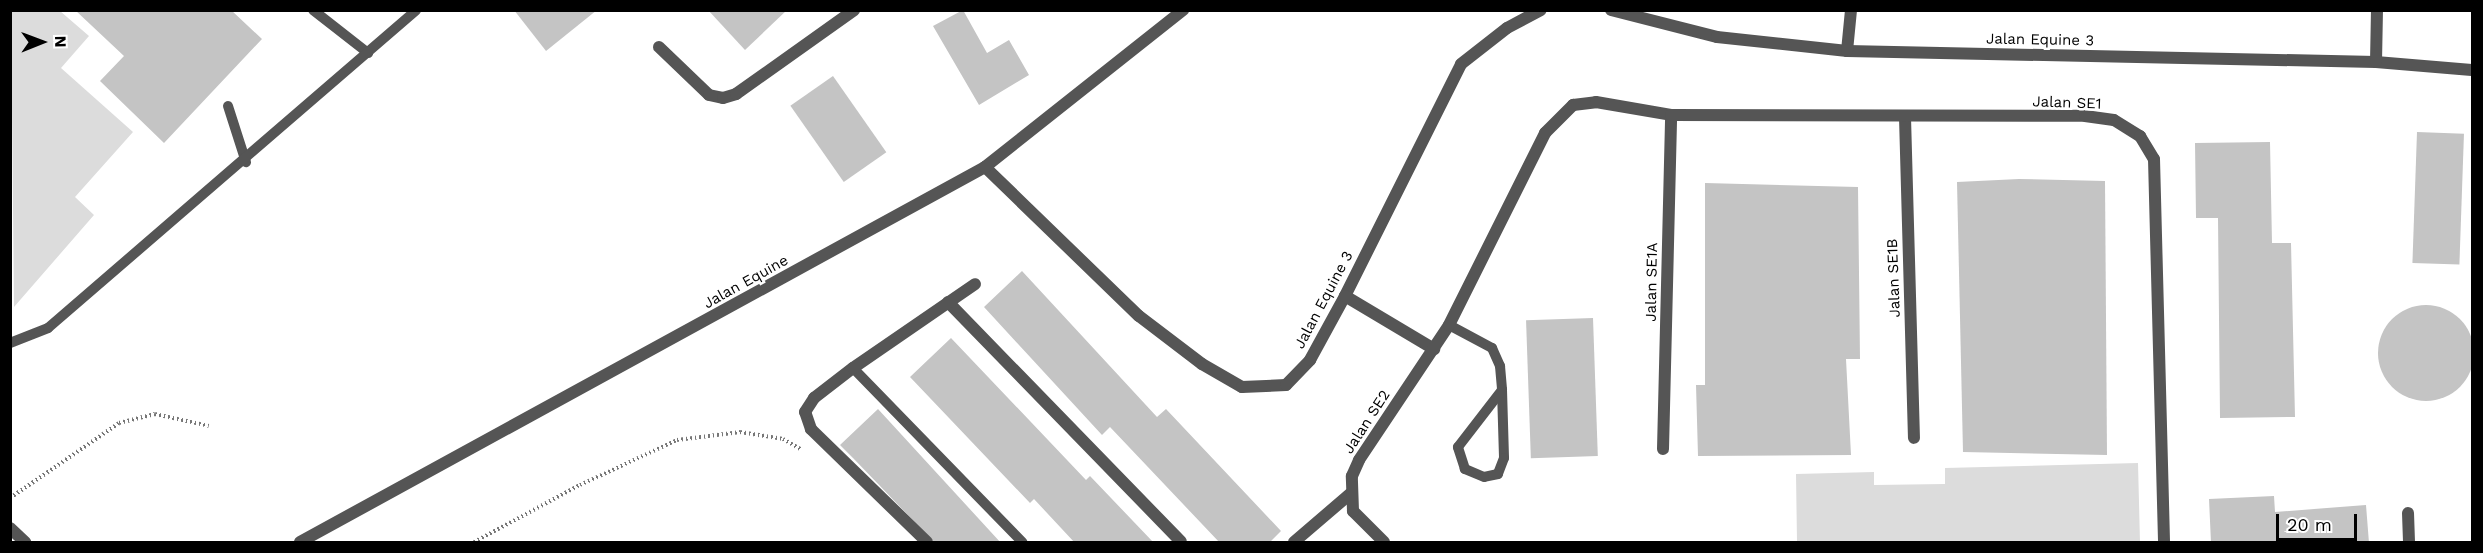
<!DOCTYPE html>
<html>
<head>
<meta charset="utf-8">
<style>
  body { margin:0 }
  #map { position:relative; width:2483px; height:553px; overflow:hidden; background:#fff; font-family:"Work Sans",sans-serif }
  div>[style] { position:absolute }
  .green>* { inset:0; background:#dcdcdc }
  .building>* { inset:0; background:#c4c4c4; transform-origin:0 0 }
  .round { border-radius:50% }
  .path>* { height:4px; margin-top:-2px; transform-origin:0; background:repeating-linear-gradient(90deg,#777 0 1.5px,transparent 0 4.5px) }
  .lane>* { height:10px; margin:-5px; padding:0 5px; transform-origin:5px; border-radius:5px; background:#555 }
  .street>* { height:12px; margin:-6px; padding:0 6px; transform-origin:6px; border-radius:6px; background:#555 }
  span { translate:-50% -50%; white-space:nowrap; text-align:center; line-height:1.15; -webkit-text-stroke:5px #fff; paint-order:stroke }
  .street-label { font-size:15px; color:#000 }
  .frame { position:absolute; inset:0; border:12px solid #000; pointer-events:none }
  .north { position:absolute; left:12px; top:12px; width:60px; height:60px; -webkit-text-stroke:4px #fff; paint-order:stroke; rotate:89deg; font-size:16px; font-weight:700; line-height:24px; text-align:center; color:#000 }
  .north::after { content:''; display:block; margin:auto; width:21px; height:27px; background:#000; clip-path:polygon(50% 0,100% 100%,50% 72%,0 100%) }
  .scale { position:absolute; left:2276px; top:514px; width:81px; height:27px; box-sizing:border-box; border:3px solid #000; border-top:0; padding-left:8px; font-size:18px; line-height:21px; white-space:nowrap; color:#000; -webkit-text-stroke:4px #fff; paint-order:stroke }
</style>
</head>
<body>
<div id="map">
  <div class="green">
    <i style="clip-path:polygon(11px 10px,60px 11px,89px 36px,61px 68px,133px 132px,75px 197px,94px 215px,14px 307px)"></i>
    <i style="clip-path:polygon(2138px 463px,2140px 542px,1797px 542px,1796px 474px,1874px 472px,1874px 485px,1945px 484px,1945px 468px)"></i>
  </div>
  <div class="building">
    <i style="clip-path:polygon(75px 10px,231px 10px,262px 39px,164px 143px,100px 81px,124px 56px)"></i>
    <i style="clip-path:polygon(514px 10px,597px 10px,546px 51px)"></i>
    <i style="clip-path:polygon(708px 10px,787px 10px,745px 50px)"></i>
    <i style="clip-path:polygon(963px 10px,987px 53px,1009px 40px,1029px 75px,979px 105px,933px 26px)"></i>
    <i style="left:833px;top:76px;width:93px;height:52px;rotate:55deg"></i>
    <i style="left:2417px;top:132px;width:47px;height:131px;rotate:2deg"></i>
    <i style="clip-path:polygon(2270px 142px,2272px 243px,2291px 243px,2295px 417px,2220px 418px,2218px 218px,2196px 218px,2195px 143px)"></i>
    <i style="clip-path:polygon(2019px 179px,2105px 181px,2107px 455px,1963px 452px,1957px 182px)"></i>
    <i style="clip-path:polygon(1705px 183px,1858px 187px,1860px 359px,1846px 359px,1851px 455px,1698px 456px,1696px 385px,1705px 385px)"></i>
    <i style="clip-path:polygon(1022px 271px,1157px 417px,1166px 409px,1281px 531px,1269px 543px,1220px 543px,1110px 427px,1102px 435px,984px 307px)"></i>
    <i class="round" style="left:2378px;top:305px;width:96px;height:96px"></i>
    <i style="left:1593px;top:318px;width:138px;height:67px;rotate:88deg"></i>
    <i style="clip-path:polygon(951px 338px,1086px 480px,1090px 476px,1154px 543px,1075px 543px,1034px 499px,1030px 503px,910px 377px)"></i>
    <i style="clip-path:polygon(878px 409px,1001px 543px,935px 543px,853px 458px,840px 445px)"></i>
    <i style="clip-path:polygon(2274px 496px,2275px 512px,2366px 505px,2369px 543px,2211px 543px,2209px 499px)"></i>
  </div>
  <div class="path">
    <i style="left:10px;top:498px;width:132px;rotate:-34.5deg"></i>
    <i style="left:119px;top:423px;width:37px;rotate:-14deg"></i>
    <i style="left:155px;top:414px;width:55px;rotate:12.5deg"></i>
    <i style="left:474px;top:542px;width:120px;rotate:-28.3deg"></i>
    <i style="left:580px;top:485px;width:107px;rotate:-24.9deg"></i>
    <i style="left:677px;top:440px;width:64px;rotate:-7.2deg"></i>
    <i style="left:740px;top:432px;width:44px;rotate:9.2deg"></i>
    <i style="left:783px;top:439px;width:22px;rotate:30deg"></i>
  </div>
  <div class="lane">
    <i style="left:313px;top:10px;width:70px;rotate:38deg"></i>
    <i style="left:228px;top:106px;width:59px;rotate:72.2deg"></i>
    <i style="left:1449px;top:325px;width:49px;rotate:28.1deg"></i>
    <i style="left:1492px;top:348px;width:20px;rotate:66deg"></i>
    <i style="left:1500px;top:366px;width:24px;rotate:85deg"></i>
    <i style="left:10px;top:343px;width:41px;rotate:-21.5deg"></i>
    <i style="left:48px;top:328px;width:486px;rotate:-40.8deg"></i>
    <i style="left:853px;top:368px;width:243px;rotate:45.8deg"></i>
    <i style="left:1502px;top:390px;width:68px;rotate:88.3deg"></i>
    <i style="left:1504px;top:458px;width:17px;rotate:111deg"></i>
    <i style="left:1498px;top:474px;width:14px;rotate:168deg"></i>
    <i style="left:1484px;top:477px;width:21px;rotate:-157deg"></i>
    <i style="left:1465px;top:469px;width:23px;rotate:-108deg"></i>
    <i style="left:1458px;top:447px;width:72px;rotate:-52.3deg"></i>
  </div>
  <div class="street">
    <i style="left:1611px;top:10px;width:109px;rotate:14.3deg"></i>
    <i style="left:1717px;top:37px;width:131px;rotate:6.1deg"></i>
    <i style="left:1847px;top:51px;width:529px;rotate:1.19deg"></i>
    <i style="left:2376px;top:62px;width:96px;rotate:4.8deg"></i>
    <i style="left:659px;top:47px;width:69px;rotate:43.8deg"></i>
    <i style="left:709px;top:95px;width:14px;rotate:12deg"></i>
    <i style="left:723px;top:98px;width:14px;rotate:-17deg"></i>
    <i style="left:736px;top:94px;width:145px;rotate:-35.4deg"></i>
    <i style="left:1847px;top:51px;width:41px;rotate:-84.4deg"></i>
    <i style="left:2376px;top:62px;width:52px;rotate:-88.9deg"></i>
    <i style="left:1905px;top:117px;width:321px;rotate:88.4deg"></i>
    <i style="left:985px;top:167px;width:214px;rotate:44.1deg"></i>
    <i style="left:1139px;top:316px;width:79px;rotate:37.3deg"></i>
    <i style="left:1202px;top:364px;width:46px;rotate:29.9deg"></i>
    <i style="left:1242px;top:387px;width:44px;rotate:-2.6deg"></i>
    <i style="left:1286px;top:385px;width:35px;rotate:-46deg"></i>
    <i style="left:1310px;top:360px;width:73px;rotate:-61.3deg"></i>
    <i style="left:1345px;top:296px;width:259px;rotate:-63.4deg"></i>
    <i style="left:1461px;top:64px;width:58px;rotate:-38deg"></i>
    <i style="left:1507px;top:28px;width:38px;rotate:-28deg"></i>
    <i style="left:1345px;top:296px;width:104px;rotate:30.8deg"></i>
    <i style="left:948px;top:302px;width:334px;rotate:45.8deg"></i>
    <i style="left:1663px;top:449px;width:334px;rotate:-88.6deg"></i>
    <i style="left:2408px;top:513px;width:29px;rotate:88deg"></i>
    <i style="left:10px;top:528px;width:21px;rotate:43deg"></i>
    <i style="left:300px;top:542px;width:781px;rotate:-28.7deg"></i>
    <i style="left:985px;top:167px;width:253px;rotate:-38.4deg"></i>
    <i style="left:927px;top:542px;width:162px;rotate:-135.8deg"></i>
    <i style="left:811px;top:429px;width:18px;rotate:-109deg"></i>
    <i style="left:805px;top:412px;width:17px;rotate:-57deg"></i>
    <i style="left:814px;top:398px;width:49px;rotate:-37.6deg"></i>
    <i style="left:853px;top:368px;width:148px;rotate:-34.5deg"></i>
    <i style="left:1294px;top:542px;width:74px;rotate:-40.6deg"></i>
    <i style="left:1384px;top:542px;width:44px;rotate:-135deg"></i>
    <i style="left:1353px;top:511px;width:35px;rotate:-92deg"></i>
    <i style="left:1352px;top:476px;width:17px;rotate:-66deg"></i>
    <i style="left:1359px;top:460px;width:162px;rotate:-56.3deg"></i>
    <i style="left:1449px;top:325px;width:215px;rotate:-63.4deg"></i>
    <i style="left:1545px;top:133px;width:40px;rotate:-45deg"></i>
    <i style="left:1573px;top:105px;width:23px;rotate:-7deg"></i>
    <i style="left:1596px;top:102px;width:76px;rotate:9.8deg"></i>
    <i style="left:1671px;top:115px;width:414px;rotate:0.1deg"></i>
    <i style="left:2085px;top:116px;width:29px;rotate:8deg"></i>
    <i style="left:2114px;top:120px;width:31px;rotate:32deg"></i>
    <i style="left:2140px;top:136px;width:27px;rotate:59deg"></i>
    <i style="left:2154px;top:159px;width:383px;rotate:88.5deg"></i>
  </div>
  <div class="street-label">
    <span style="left:2040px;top:40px;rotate:1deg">Jalan Equine 3</span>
    <span style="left:2067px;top:103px;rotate:2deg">Jalan SE1</span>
    <span style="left:1894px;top:278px;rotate:-92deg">Jalan SE1B</span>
    <span style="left:746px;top:282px;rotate:-29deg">Jalan Equine</span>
    <span style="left:1652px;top:282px;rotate:-89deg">Jalan SE1A</span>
    <span style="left:1324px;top:300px;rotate:-62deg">Jalan Equine 3</span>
    <span style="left:1367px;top:422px;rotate:-57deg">Jalan SE2</span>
  </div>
  <div class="frame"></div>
  <div class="north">N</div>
  <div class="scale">20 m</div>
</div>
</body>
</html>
